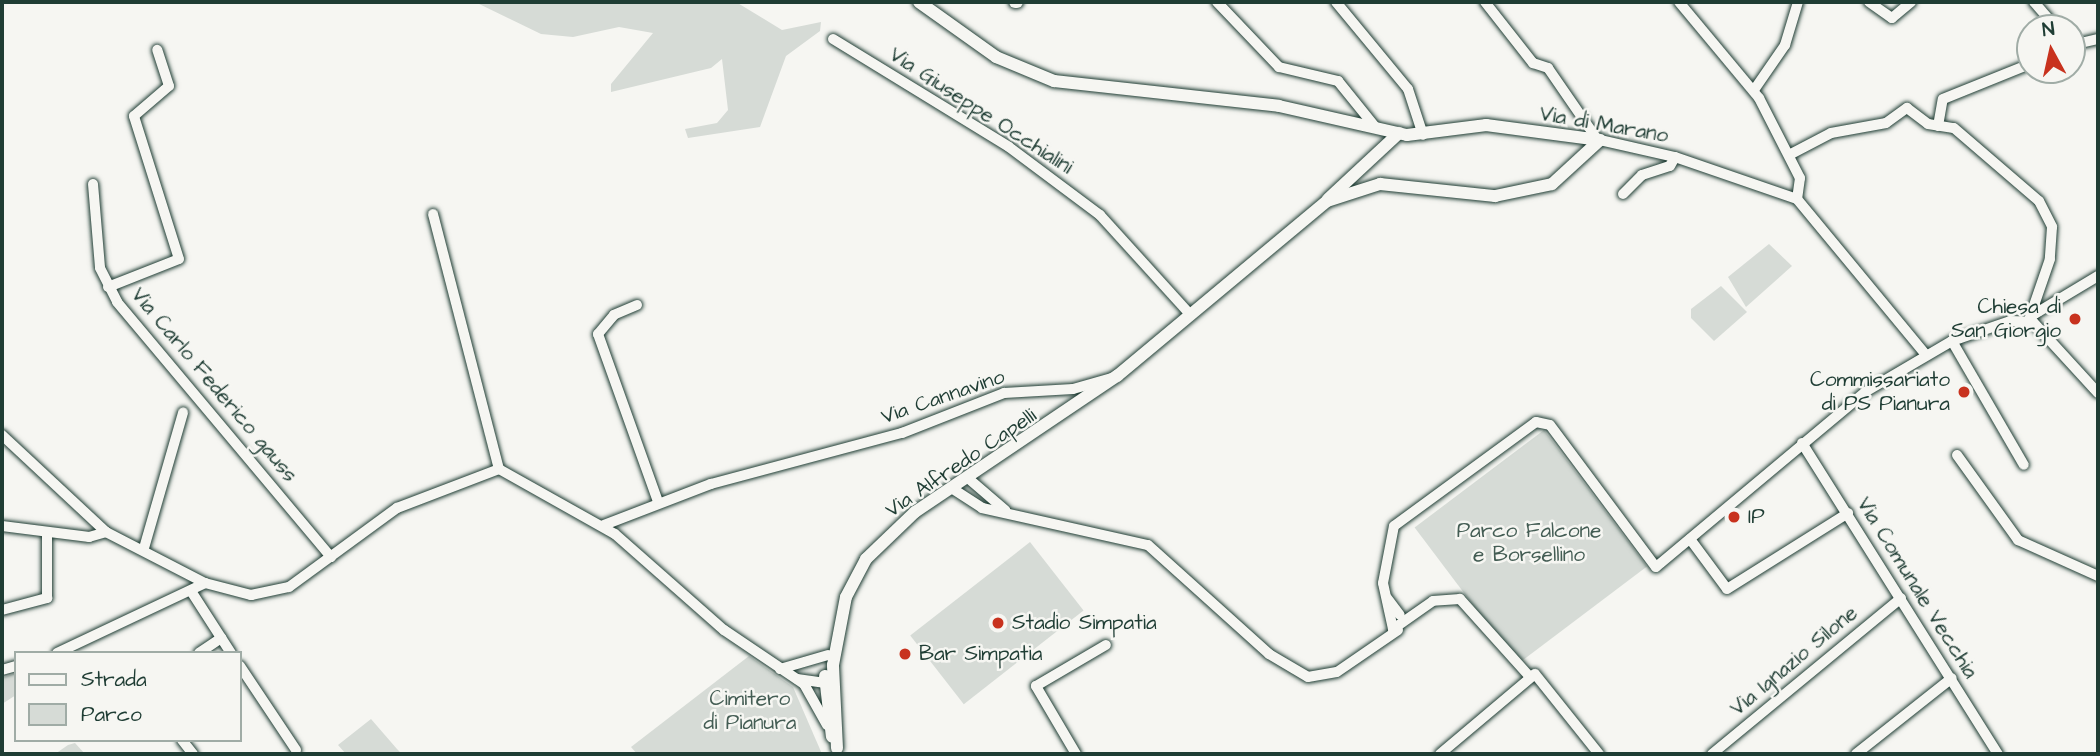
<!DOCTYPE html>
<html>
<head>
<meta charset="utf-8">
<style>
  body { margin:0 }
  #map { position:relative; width:2100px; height:756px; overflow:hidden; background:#f6f6f2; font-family:"Architects Daughter",sans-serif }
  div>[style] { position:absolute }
  .green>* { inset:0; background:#d6dbd6; transform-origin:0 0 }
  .roads { filter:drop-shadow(0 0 2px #1f3d34) drop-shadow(0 0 2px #1f3d34) }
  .minor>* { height:10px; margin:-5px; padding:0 5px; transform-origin:5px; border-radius:5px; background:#f6f6f2 }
  .tertiary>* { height:12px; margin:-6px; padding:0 6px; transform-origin:6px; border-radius:6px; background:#f6f6f2 }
  .dots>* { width:19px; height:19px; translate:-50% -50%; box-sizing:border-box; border:4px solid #f6f6f2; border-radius:50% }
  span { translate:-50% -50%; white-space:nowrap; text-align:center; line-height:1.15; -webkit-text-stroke:5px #f6f6f2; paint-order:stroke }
  .street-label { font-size:21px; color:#1f3d34 }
  .poi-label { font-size:21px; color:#1f3d34 }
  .right { translate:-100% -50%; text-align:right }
  .left { translate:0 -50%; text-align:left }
  .park-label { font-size:21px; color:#445d54 }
  .frame { position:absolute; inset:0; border:4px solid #1f3d34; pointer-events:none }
  .legend { position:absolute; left:14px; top:651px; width:228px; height:91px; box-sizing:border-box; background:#f6f6f2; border:2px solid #a0aca6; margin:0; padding:9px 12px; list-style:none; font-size:21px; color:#1f3d34 }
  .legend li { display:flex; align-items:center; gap:14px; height:35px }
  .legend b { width:35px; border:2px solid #a0aca6 }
  .north { position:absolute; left:2016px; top:14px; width:70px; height:70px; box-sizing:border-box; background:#f6f6f2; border:2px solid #a0aca6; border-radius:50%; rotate:352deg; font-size:19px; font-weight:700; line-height:28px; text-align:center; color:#1f3d34 }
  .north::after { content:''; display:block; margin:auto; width:24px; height:32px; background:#c8321e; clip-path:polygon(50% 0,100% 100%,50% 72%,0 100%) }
</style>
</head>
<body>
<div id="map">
  <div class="green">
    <i style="clip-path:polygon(475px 2px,736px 2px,782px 30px,821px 22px,820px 31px,786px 56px,760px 127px,688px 138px,685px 129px,717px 123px,728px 110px,722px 59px,711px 68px,611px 92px,611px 84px,653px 33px,619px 27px,573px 37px,541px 34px)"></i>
    <i style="clip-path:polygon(1769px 244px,1792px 266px,1746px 307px,1728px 277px)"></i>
    <i style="clip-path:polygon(1721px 286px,1747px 312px,1714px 341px,1691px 318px,1691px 309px)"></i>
    <i style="left:1544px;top:430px;width:171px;height:162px;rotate:53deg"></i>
    <i style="left:1030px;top:542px;width:87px;height:152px;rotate:52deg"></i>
    <i style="clip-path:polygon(749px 656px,793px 687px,822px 754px,637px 754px,631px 747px)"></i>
    <i style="clip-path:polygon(16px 673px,16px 695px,2px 704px,2px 678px)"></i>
    <i style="clip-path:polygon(371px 719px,397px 749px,402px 754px,346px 754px,338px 745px)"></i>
    <i style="clip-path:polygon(75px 743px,85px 754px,55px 754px,68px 745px)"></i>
  </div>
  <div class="roads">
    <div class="minor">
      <i style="left:1217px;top:2px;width:90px;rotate:46.4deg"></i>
      <i style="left:1279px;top:67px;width:61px;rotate:13.3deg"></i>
      <i style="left:1338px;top:81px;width:60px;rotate:51deg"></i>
      <i style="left:1336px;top:2px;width:113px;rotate:50.4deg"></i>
      <i style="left:1408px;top:89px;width:48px;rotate:71.9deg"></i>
      <i style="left:1485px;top:2px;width:78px;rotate:51.8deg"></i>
      <i style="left:1533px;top:63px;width:16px;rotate:18deg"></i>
      <i style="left:1548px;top:68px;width:86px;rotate:55.4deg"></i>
      <i style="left:1679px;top:2px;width:125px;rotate:50.2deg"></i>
      <i style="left:1759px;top:98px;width:90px;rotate:62.9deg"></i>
      <i style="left:1800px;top:178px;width:21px;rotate:98deg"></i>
      <i style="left:1869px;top:2px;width:28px;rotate:35deg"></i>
      <i style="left:1892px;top:18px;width:25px;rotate:-40deg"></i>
      <i style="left:2034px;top:2px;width:35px;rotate:49deg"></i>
      <i style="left:833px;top:39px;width:206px;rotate:31.5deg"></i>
      <i style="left:1009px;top:147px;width:114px;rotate:36.8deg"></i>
      <i style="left:1100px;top:215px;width:132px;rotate:47.8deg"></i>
      <i style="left:2072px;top:45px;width:27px;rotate:-13deg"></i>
      <i style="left:1754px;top:90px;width:55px;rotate:-55.4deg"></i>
      <i style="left:1785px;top:45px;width:45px;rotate:-73.2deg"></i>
      <i style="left:1938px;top:126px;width:27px;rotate:-80deg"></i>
      <i style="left:1943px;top:99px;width:94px;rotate:-21.9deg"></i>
      <i style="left:1600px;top:140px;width:77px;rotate:12.8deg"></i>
      <i style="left:1675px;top:157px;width:129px;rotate:19deg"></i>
      <i style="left:1797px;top:199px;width:201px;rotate:50.4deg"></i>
      <i style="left:1789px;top:155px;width:47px;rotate:-27.6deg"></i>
      <i style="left:1831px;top:133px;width:56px;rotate:-10.3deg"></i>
      <i style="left:1886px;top:123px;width:26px;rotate:-36deg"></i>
      <i style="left:1907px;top:108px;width:26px;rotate:37deg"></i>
      <i style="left:1928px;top:124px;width:26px;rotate:9deg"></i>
      <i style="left:1954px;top:128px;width:112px;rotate:40.7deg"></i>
      <i style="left:2039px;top:201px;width:29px;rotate:63deg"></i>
      <i style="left:2052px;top:227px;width:32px;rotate:94deg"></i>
      <i style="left:2050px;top:259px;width:65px;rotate:109deg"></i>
      <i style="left:93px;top:184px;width:84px;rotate:85.2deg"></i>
      <i style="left:100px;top:268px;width:38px;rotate:63deg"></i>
      <i style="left:117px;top:302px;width:333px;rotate:50deg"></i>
      <i style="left:1623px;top:194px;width:27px;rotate:-45deg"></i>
      <i style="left:1642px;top:175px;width:29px;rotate:-18deg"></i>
      <i style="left:1670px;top:166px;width:10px;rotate:-61deg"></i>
      <i style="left:433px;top:214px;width:263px;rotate:75.5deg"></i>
      <i style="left:108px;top:287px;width:76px;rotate:-21.5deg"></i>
      <i style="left:179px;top:259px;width:150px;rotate:-107.5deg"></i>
      <i style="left:134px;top:116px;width:46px;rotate:-40.6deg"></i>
      <i style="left:169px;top:86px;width:38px;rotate:-108deg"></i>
      <i style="left:637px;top:305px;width:25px;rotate:157deg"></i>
      <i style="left:614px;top:315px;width:25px;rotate:130deg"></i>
      <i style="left:598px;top:334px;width:178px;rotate:70.3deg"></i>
      <i style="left:2033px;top:315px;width:76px;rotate:-31deg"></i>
      <i style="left:1952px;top:341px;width:143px;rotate:59.9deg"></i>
      <i style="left:2px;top:435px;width:142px;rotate:43deg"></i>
      <i style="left:106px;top:532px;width:111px;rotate:27.3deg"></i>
      <i style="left:1802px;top:443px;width:368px;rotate:57.8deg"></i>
      <i style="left:1957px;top:455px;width:105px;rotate:54.3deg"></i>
      <i style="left:2018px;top:540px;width:88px;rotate:24.2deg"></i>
      <i style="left:969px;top:479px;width:48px;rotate:40.7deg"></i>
      <i style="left:953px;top:489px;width:35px;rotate:33deg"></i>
      <i style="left:982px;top:508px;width:170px;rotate:12.6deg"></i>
      <i style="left:1148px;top:545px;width:163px;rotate:42deg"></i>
      <i style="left:1269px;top:654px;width:45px;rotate:30.5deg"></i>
      <i style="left:1308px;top:677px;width:29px;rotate:-10deg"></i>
      <i style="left:1337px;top:672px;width:74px;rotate:-34.5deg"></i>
      <i style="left:604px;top:525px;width:115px;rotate:-21deg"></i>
      <i style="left:711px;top:484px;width:198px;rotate:-15deg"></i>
      <i style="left:902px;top:433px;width:110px;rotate:-21.4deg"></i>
      <i style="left:1004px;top:393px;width:69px;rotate:-3.3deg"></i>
      <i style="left:1073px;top:389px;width:41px;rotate:-15.8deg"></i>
      <i style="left:2px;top:526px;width:88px;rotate:7.2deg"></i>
      <i style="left:89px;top:537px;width:18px;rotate:-16deg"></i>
      <i style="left:1690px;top:539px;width:62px;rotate:53.5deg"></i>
      <i style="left:1727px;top:589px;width:143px;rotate:-32.1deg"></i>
      <i style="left:144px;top:548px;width:141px;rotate:-73.9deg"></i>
      <i style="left:191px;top:591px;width:74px;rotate:57.2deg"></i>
      <i style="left:1387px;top:598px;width:21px;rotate:53deg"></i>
      <i style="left:2px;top:610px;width:47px;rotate:-14.9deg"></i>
      <i style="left:47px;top:598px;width:66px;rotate:-90deg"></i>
      <i style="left:57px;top:653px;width:164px;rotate:-25.3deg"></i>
      <i style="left:205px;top:583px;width:48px;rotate:14.6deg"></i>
      <i style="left:251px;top:595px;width:39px;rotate:-12deg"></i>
      <i style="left:289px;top:587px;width:134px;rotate:-36.2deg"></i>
      <i style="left:397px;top:508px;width:109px;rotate:-20.9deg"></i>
      <i style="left:499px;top:469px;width:133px;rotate:29.3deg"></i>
      <i style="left:615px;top:534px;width:145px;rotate:41.4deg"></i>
      <i style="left:724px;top:630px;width:97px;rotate:34deg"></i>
      <i style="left:804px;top:684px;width:47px;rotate:60.7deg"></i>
      <i style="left:199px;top:653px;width:27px;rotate:-34deg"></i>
      <i style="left:240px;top:666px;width:101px;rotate:56.3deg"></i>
      <i style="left:780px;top:669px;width:50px;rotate:-16.3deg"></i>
      <i style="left:2px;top:670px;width:15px;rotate:-16deg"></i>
      <i style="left:1530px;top:677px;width:105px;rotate:-131.9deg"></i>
      <i style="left:1460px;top:599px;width:27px;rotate:176deg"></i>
      <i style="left:1433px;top:601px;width:49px;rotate:145deg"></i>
      <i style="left:1393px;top:629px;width:47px;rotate:-102.3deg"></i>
      <i style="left:1383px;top:583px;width:58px;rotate:-79.1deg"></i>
      <i style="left:1394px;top:526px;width:176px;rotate:-36.2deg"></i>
      <i style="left:1536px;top:422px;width:14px;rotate:12deg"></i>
      <i style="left:1550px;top:425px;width:177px;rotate:53.3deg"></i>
      <i style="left:1656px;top:567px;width:273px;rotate:-39.9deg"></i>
      <i style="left:1865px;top:392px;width:101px;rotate:-30.4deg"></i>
      <i style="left:1952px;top:341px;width:61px;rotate:-19deg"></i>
      <i style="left:2010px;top:321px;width:23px;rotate:2deg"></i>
      <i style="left:2033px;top:322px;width:96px;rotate:47.5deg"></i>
      <i style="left:797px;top:679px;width:27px;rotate:8deg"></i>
      <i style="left:182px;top:740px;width:18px;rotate:52deg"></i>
      <i style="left:1076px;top:754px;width:79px;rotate:-120.5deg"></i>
      <i style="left:1036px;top:686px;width:81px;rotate:-30.4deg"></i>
      <i style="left:1440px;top:754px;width:124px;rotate:-40.1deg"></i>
      <i style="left:1535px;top:674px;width:102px;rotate:51.3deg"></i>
      <i style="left:1712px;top:754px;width:245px;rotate:-39.5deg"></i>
      <i style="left:1856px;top:754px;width:122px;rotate:-38.4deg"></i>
    </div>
    <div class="tertiary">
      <i style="left:919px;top:2px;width:95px;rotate:35.5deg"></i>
      <i style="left:996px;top:57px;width:63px;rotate:22.5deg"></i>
      <i style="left:1054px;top:81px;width:226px;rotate:6.3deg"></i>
      <i style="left:1279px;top:106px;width:131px;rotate:12.8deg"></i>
      <i style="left:1407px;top:135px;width:80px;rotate:-7.2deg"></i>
      <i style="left:1486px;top:125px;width:115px;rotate:7.5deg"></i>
      <i style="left:1015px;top:2px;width:2px"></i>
      <i style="left:1328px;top:199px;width:97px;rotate:-42.9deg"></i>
      <i style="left:825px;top:676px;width:61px;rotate:83.5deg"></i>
      <i style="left:837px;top:748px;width:83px;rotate:-92.8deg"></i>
      <i style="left:833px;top:665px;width:69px;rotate:-79.2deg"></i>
      <i style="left:846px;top:597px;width:43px;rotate:-62.2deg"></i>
      <i style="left:866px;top:559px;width:68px;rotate:-43.8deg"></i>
      <i style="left:915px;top:512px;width:244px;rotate:-34deg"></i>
      <i style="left:1117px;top:376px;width:273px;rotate:-39.8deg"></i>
      <i style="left:1327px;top:201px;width:56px;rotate:-17.8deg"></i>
      <i style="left:1380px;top:184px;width:116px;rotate:6deg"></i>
      <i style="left:1495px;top:196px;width:58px;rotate:-11.9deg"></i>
      <i style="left:1552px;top:184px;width:65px;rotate:-42.5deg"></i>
    </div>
  </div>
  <div class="dots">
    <i style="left:2075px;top:319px;background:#c8321e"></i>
    <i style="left:1964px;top:392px;background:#c8321e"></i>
    <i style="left:1734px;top:517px;background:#c8321e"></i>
    <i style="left:998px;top:623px;background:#c8321e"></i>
    <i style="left:905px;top:654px;background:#c8321e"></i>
  </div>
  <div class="street-label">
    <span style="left:981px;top:111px;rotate:33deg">Via Giuseppe Occhialini</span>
    <span style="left:1604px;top:125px;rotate:10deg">Via di Marano</span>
    <span style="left:214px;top:385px;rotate:50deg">Via Carlo Federico gauss</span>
    <span style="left:943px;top:397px;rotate:-19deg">Via Cannavino</span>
    <span style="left:961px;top:463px;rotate:-34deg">Via Alfredo Capelli</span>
    <span style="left:1917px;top:588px;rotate:58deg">Via Comunale Vecchia</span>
    <span style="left:1794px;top:661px;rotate:-40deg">Via Ignazio Silone</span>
  </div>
  <div class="poi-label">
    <span class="right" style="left:2061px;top:319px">Chiesa di<br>San Giorgio</span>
    <span class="right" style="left:1950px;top:392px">Commissariato<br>di PS Pianura</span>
    <span class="left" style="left:1748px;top:517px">IP</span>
    <span class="left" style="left:1012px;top:623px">Stadio Simpatia</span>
    <span class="left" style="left:919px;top:654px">Bar Simpatia</span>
  </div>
  <div class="park-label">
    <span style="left:1529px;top:543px">Parco Falcone<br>e Borsellino</span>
    <span style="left:750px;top:711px">Cimitero<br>di Pianura</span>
  </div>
  <div class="frame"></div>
  <ul class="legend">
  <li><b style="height:9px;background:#f6f6f2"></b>Strada</li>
  <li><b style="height:19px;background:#d6dbd6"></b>Parco</li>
  </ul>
  <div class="north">N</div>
</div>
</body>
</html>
